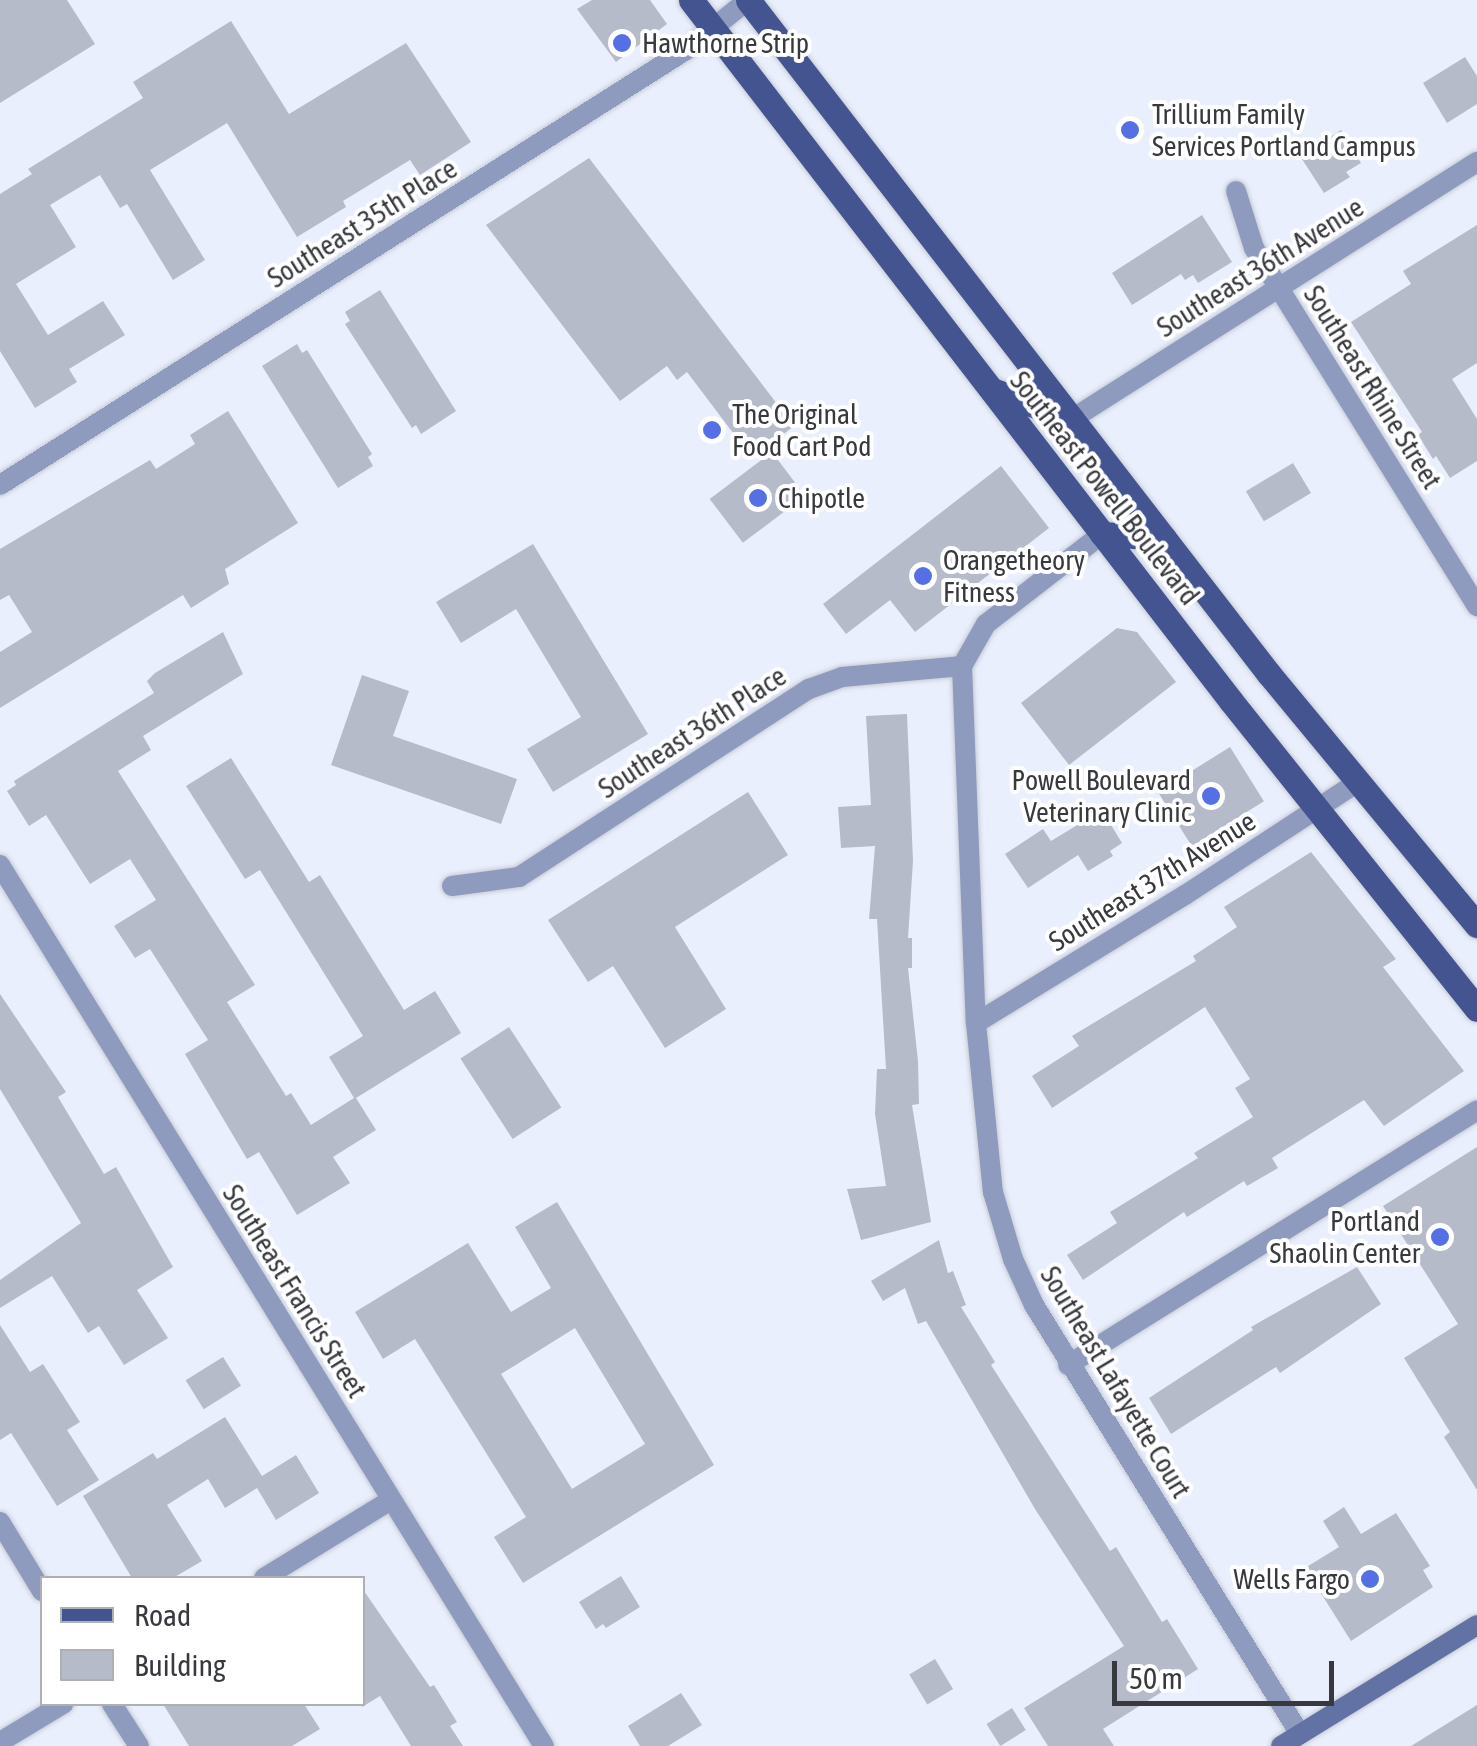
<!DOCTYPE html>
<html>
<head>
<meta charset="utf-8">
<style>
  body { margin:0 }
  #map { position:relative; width:1477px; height:1746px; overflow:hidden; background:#eaeffd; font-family:"Asap Condensed",sans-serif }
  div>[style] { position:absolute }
  .building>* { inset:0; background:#b6bbc9; transform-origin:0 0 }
  .roads { filter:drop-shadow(0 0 2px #c6cbd7) drop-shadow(0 0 2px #c6cbd7) }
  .street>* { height:20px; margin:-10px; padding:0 10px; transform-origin:10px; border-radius:10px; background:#8f9bbe }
  .secondary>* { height:20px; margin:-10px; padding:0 10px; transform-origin:10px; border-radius:10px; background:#6272a4 }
  .primary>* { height:25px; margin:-12.5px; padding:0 12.5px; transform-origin:12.5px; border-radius:12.5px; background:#435490 }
  .dots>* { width:28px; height:28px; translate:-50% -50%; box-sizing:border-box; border:5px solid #fff; border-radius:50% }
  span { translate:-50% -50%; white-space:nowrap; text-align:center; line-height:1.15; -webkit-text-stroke:8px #fff; paint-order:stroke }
  .poi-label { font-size:28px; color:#37393e }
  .left { translate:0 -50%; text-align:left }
  .right { translate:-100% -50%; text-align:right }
  .street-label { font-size:28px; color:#37393e }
  .legend { position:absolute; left:40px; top:1576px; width:325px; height:130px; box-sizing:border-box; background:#fff; border:2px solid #afb0b2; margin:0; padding:12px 18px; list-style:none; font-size:30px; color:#37393e }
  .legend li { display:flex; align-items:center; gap:20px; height:50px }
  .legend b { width:50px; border:2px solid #afb0b2 }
  .scale { position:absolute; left:1112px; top:1661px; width:222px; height:45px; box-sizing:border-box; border:5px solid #37393e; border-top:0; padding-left:12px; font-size:30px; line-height:35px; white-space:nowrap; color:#37393e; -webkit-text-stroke:8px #fff; paint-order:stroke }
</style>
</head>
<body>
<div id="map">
  <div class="building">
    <i style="clip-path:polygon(0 0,67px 0,95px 44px,0 103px)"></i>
    <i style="clip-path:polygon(592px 0,650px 0,667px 24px,616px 62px,577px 9px)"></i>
    <i style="clip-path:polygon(231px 21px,289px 114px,406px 43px,471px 142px,420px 175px,410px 160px,343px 201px,346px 207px,297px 237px,227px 123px,150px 170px,205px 260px,173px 280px,127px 204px,120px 208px,100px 175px,50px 205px,76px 247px,16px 284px,48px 335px,103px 301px,125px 335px,69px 369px,77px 382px,35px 408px,0 351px,0 194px,32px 174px,28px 169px,143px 98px,133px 82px)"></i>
    <i style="clip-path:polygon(1465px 57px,1477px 76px,1477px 104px,1447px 123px,1423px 83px)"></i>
    <i style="clip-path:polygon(1341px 130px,1361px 163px,1346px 172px,1350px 177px,1324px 193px,1300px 156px)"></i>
    <i style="clip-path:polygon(589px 158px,794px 426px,752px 458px,687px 372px,677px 380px,667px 366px,620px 401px,486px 225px)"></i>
    <i style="clip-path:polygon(1202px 215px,1232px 262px,1198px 283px,1193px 275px,1185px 280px,1181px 274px,1132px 305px,1112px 273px)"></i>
    <i style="clip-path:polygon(1477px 225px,1477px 363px,1452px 379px,1477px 419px,1477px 461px,1450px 478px,1436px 456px,1433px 459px,1418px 435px,1422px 432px,1351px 322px,1411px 284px,1403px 271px)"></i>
    <i style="clip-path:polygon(380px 290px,456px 411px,421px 434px,416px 425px,412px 428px,345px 324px,350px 321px,345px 312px)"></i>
    <i style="clip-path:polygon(297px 344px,302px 353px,307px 350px,372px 454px,368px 457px,373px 466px,338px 488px,262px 366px)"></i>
    <i style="clip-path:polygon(228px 411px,298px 523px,225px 569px,229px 584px,191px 608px,183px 595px,0 708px,0 652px,32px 632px,9px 595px,0 600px,0 549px,150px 460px,156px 469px,195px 444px,190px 435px)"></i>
    <i style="left:772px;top:452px;width:55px;height:78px;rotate:53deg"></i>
    <i style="left:1293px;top:463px;width:35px;height:55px;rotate:59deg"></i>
    <i style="clip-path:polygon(1001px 466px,1049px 528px,915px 632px,890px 600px,846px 634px,823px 604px)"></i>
    <i style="clip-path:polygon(533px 544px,648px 734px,553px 792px,527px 749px,581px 717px,516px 609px,461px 643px,436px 602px)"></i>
    <i style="clip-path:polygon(1117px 628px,1137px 632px,1176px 682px,1069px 765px,1021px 703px)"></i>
    <i style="clip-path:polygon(223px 632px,243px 674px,143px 736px,151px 750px,118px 771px,255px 985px,227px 1002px,286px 1096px,291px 1093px,311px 1125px,354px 1098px,329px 1057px,363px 1036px,260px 870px,245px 879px,186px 786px,231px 758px,309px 882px,320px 875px,404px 1010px,435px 991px,461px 1033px,356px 1098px,376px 1130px,333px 1157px,350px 1183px,297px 1215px,259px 1152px,247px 1159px,185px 1054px,208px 1040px,150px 949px,135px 958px,114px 926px,156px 900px,130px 859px,90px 884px,46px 815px,29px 826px,7px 791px,16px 785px,14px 781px,154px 693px,147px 681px,155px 673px)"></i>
    <i style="clip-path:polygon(362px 675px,409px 691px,393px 736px,517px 779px,501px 824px,331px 765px)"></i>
    <i style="clip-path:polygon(907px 714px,913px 861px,908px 938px,912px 938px,912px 968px,908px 968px,918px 1061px,919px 1104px,912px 1105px,931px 1222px,861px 1240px,847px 1189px,886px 1186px,875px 1114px,877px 1069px,886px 1069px,877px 919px,869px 919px,875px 846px,841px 848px,838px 807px,871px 805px,866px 716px)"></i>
    <i style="left:1230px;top:747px;width:64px;height:85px;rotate:58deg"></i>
    <i style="clip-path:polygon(748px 792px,788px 855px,675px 927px,726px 1009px,665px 1048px,613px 966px,588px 982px,548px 920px)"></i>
    <i style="clip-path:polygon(1102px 810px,1122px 843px,1110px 851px,1113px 856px,1088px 871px,1078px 855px,1028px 888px,1005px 854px,1043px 829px,1051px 841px)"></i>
    <i style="clip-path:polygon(1311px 852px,1396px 959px,1383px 967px,1464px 1071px,1384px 1126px,1364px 1100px,1272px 1158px,1278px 1168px,1247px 1186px,1244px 1181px,1187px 1217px,1184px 1212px,1083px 1280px,1067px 1255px,1117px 1223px,1110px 1212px,1198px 1158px,1194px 1153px,1253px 1117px,1235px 1088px,1250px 1079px,1205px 1007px,1052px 1108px,1032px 1076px,1079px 1046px,1072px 1036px,1196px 961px,1193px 956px,1237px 927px,1224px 907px)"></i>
    <i style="clip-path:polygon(0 994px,66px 1092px,58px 1097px,104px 1174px,116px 1167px,173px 1267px,137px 1290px,168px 1338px,124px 1365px,99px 1326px,88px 1333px,52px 1276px,0 1308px,0 1280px,81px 1223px,0 1089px)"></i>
    <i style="left:509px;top:1027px;width:96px;height:58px;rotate:57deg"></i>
    <i style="clip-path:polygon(1477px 1147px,1477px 1490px,1444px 1437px,1450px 1432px,1404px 1358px,1458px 1324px,1383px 1206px)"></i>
    <i style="clip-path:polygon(evenodd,557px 1202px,714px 1465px,523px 1583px,494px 1537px,526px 1517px,415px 1339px,383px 1359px,355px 1312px,468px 1243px,511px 1312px,551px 1288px,515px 1227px,557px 1202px,575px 1328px,645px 1444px,572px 1489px,501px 1374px,575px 1328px)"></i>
    <i style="clip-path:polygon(939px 1240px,948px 1273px,953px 1271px,966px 1305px,961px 1307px,995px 1362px,991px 1365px,1110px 1551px,1116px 1547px,1162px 1622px,1167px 1619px,1198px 1669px,1103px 1729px,1114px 1746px,1048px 1746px,1024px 1708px,1124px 1646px,1035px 1509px,926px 1321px,918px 1324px,905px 1288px,883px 1301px,871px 1281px)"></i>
    <i style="clip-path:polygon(1357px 1267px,1381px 1304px,1280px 1373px,1276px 1367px,1171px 1434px,1149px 1398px,1253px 1330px,1251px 1327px)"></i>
    <i style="clip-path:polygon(0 1325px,30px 1372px,43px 1364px,80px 1422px,67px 1430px,99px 1480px,57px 1506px,11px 1433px,0 1440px)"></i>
    <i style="left:223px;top:1357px;width:34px;height:44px;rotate:58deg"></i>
    <i style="clip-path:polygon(225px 1417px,262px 1476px,296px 1455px,319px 1493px,276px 1520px,257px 1488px,225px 1508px,208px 1479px,167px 1505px,202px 1561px,173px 1578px,132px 1578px,83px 1496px,153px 1453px,157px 1459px)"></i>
    <i style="clip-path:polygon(1344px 1507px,1361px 1534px,1396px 1513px,1430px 1566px,1423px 1570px,1433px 1587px,1351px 1641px,1305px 1568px,1339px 1547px,1323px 1521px)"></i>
    <i style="clip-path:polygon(621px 1576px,640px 1607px,606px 1628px,603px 1624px,596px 1629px,579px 1602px)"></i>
    <i style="clip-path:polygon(362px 1588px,430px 1687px,434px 1685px,457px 1722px,450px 1726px,463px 1746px,411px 1746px,380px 1696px,362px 1707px)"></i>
    <i style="left:935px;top:1659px;width:35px;height:30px;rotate:59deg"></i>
    <i style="clip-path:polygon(681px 1693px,702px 1725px,668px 1746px,640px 1746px,628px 1726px)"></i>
    <i style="clip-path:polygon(163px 1704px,304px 1704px,320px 1729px,292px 1746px,189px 1746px)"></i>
    <i style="clip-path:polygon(1477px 1705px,1477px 1746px,1411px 1746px)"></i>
    <i style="left:1012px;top:1708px;width:26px;height:30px;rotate:58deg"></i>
  </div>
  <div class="roads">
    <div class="street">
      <i style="left:1236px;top:191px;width:60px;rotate:72.5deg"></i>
      <i style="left:1254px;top:248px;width:422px;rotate:58.1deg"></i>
      <i style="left:1072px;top:419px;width:480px;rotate:-32.4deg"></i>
      <i style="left:0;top:485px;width:812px;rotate:-32.38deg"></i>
      <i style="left:686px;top:50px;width:80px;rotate:-38.9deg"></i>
      <i style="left:1102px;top:534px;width:147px;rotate:142.2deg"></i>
      <i style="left:986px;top:624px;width:48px;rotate:119.7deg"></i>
      <i style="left:962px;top:666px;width:357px;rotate:87.8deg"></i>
      <i style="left:976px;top:1023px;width:170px;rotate:84.3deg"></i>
      <i style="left:993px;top:1192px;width:70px;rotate:73.4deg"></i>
      <i style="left:1013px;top:1259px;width:51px;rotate:65.5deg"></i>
      <i style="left:1034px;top:1305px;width:505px;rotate:58.2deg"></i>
      <i style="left:0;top:865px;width:1035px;rotate:58.31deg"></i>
      <i style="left:452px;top:886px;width:68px;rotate:-7.7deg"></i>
      <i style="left:519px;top:877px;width:346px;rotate:-33deg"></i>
      <i style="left:809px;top:689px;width:35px;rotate:-20deg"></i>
      <i style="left:842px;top:677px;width:121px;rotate:-5.2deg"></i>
      <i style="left:976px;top:1023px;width:245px;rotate:-31.5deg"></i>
      <i style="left:1185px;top:895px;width:204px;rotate:-33.2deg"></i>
      <i style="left:1068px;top:1365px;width:482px;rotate:-31.9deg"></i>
      <i style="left:0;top:1522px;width:81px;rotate:58.7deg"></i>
      <i style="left:264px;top:1578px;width:149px;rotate:-31.6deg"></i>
      <i style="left:112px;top:1704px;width:50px;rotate:57.3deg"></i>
      <i style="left:0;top:1742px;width:74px;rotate:-31.1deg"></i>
    </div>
    <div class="secondary">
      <i style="left:1281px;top:1746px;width:230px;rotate:-31.7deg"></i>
    </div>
    <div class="primary">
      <i style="left:691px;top:0;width:885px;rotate:52.39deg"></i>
      <i style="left:1231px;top:701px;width:394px;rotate:51.4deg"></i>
      <i style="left:748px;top:0;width:852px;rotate:52.3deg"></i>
      <i style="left:1269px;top:674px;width:326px;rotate:50.4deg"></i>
      <i style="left:992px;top:390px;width:85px;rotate:19.9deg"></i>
      <i style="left:1102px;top:534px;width:62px;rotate:3.7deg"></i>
    </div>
  </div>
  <div class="dots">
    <i style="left:622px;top:43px;background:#5570e5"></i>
    <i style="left:1130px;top:130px;background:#5570e5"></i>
    <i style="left:712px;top:430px;background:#5570e5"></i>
    <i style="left:758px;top:498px;background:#5570e5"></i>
    <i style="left:923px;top:576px;background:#5570e5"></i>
    <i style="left:1211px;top:796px;background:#5570e5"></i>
    <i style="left:1440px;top:1237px;background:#5570e5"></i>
    <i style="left:1370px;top:1579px;background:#5570e5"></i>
  </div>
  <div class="poi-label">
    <span class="left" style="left:642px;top:43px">Hawthorne Strip</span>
    <span class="left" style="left:1152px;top:130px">Trillium Family<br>Services Portland Campus</span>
    <span class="left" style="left:732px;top:430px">The Original<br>Food Cart Pod</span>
    <span class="left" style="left:778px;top:498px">Chipotle</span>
    <span class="left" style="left:943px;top:576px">Orangetheory<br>Fitness</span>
    <span class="right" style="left:1191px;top:796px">Powell Boulevard<br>Veterinary Clinic</span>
    <span class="right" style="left:1420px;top:1237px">Portland<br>Shaolin Center</span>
    <span class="right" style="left:1350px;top:1579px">Wells Fargo</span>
  </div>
  <div class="street-label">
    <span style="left:362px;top:223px;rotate:-32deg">Southeast 35th Place</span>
    <span style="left:1260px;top:267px;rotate:-32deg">Southeast 36th Avenue</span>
    <span style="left:1373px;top:387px;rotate:58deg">Southeast Rhine Street</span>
    <span style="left:1105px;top:488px;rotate:52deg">Southeast Powell Boulevard</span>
    <span style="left:692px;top:732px;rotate:-33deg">Southeast 36th Place</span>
    <span style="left:1152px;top:881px;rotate:-32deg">Southeast 37th Avenue</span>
    <span style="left:295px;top:1291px;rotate:58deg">Southeast Francis Street</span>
    <span style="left:1116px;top:1382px;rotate:59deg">Southeast Lafayette Court</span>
  </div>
  <ul class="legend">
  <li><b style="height:12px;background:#435490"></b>Road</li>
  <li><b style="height:28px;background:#b6bbc9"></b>Building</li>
  </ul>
  <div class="scale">50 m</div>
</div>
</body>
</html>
